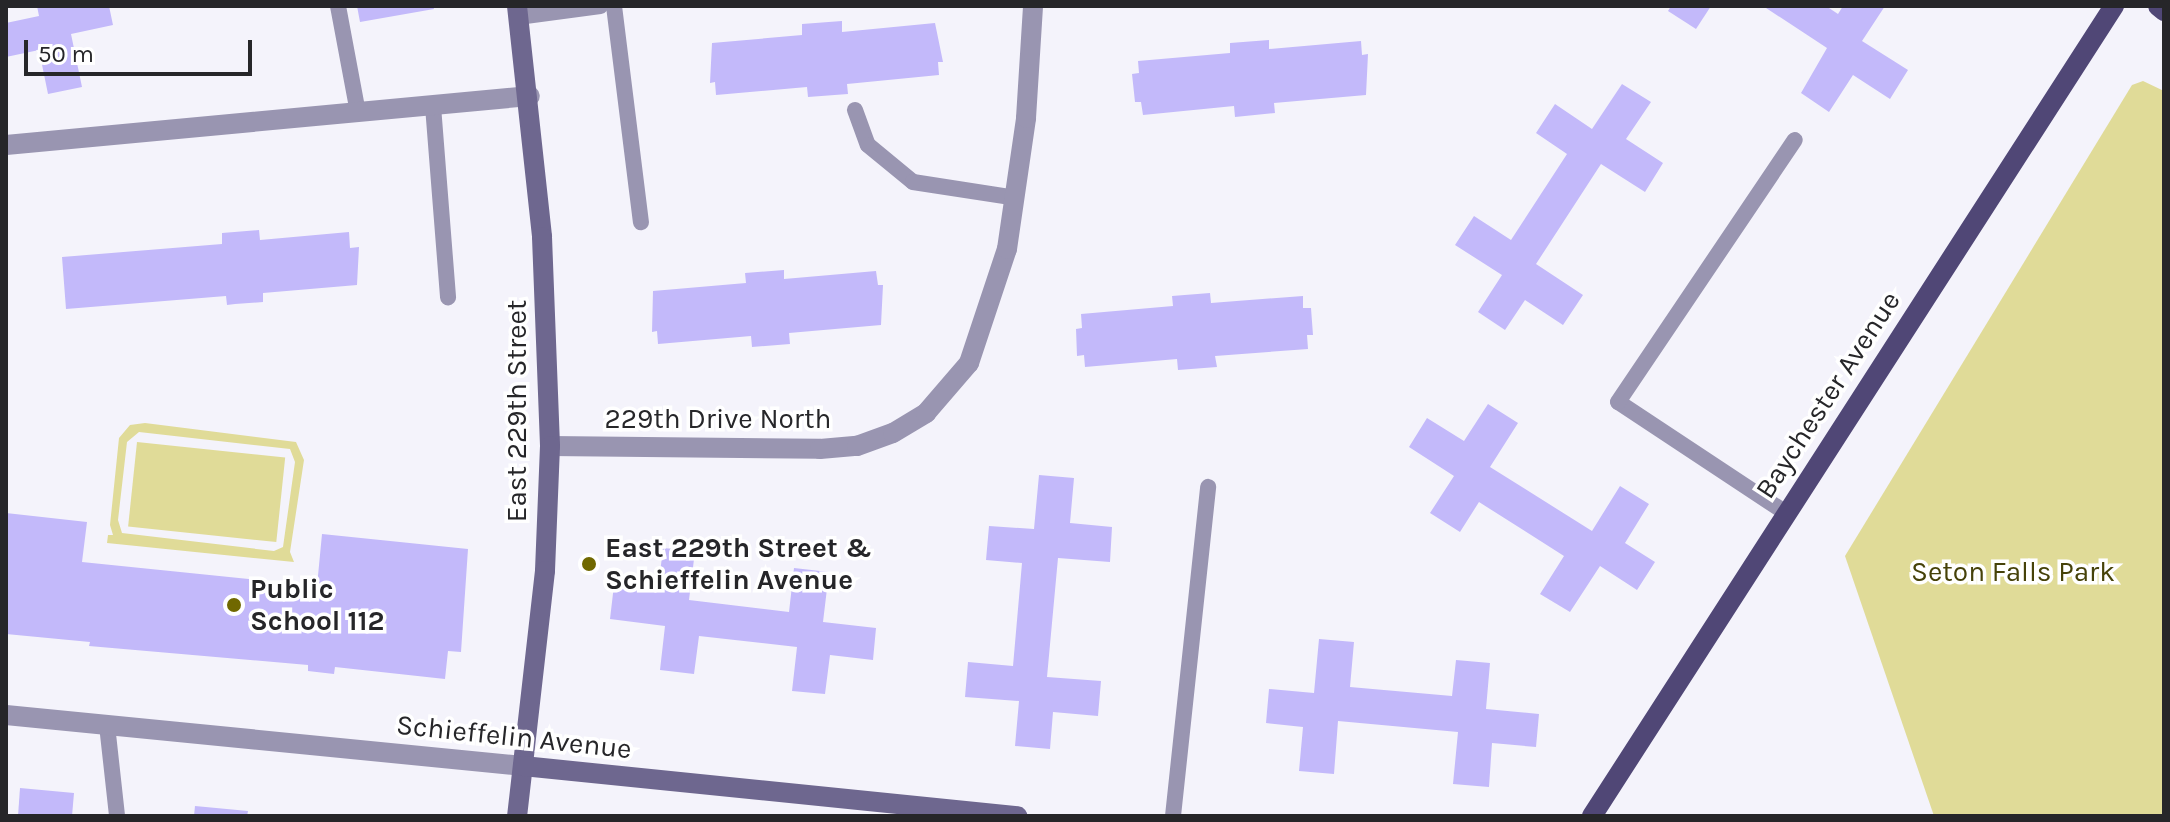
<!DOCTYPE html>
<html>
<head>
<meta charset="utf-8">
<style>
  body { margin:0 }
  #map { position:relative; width:2170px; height:822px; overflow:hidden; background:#f4f3fb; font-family:Karla,sans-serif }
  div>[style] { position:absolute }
  .green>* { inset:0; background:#e0db98; transform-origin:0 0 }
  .building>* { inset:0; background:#c3b9fa }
  .lane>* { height:16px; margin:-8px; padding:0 8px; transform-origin:8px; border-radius:8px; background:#9995b1 }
  .street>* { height:20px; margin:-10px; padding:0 10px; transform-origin:10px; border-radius:10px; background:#9995b1 }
  .secondary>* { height:20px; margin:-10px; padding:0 10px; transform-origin:10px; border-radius:10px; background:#6e678f }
  .primary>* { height:20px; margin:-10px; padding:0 10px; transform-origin:10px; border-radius:10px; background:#504776 }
  .dots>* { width:22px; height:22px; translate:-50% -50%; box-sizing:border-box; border:4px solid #fff; border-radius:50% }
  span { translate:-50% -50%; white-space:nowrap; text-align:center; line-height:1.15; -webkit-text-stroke:7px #fff; paint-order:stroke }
  .street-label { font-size:28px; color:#262629 }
  .poi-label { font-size:28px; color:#262629; font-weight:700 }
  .left { translate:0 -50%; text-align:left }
  .park-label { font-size:28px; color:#464209 }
  .frame { position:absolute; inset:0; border:8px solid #262629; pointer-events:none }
  .scale { position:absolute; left:24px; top:40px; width:228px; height:36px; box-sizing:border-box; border:4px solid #262629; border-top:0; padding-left:10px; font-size:24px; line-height:28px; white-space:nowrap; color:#262629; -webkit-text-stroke:6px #fff; paint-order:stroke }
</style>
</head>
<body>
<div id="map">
  <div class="green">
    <i style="clip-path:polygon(2143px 81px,2164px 91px,2164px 816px,1934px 816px,1845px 556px,2132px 85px)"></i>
    <i style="clip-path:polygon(evenodd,145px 423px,296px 442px,304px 460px,290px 552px,294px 562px,107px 543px,108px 535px,113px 535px,110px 525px,119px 438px,130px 425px,145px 423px,139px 432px,290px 449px,295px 462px,283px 547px,274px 551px,122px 533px,118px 520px,127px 442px,139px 432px)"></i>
    <i style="left:137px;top:442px;width:149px;height:85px;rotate:6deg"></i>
  </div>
  <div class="building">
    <i style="clip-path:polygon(37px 6px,109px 6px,113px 25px,71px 34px,82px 87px,48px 94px,39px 50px,6px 57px,6px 23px,39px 16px)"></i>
    <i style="clip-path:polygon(357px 6px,433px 6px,434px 9px,360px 22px)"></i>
    <i style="clip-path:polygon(1671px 6px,1711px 6px,1696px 29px,1668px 11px)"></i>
    <i style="clip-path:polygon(1763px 6px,1826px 6px,1838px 14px,1843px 6px,1885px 6px,1862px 41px,1908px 70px,1890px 99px,1853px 75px,1829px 112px,1801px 93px,1827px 48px)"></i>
    <i style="clip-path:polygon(842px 21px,842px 32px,935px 23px,943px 62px,938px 62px,939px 75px,847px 84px,848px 94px,808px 97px,807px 87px,716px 95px,715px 82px,710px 83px,712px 43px,802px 35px,802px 24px)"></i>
    <i style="clip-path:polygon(1269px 40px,1269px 49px,1361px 41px,1362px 55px,1368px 54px,1366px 95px,1274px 103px,1275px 113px,1235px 117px,1234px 106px,1143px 115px,1141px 102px,1135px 102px,1132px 74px,1139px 73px,1138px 61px,1230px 53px,1230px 43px)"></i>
    <i style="clip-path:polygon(1622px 84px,1651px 102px,1626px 139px,1663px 163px,1645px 192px,1601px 164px,1536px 264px,1583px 295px,1563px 325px,1525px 300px,1505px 330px,1478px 312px,1502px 275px,1455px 245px,1474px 216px,1511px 240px,1567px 154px,1536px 133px,1555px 104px,1592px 129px)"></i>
    <i style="clip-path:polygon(259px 230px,260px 240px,349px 232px,350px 248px,359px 247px,357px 285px,263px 293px,263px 302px,235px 304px,227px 305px,226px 296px,66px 309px,62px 257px,222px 244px,222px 233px)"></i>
    <i style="clip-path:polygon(784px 270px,784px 279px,876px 271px,878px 285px,883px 285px,881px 325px,789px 333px,790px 344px,752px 347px,751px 336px,658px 344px,657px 331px,652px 332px,653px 291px,746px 283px,745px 273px)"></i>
    <i style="clip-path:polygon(1210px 293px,1211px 303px,1303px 296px,1303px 308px,1311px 308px,1313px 335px,1307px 335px,1308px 349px,1215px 356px,1217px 367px,1178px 370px,1177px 359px,1085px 367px,1084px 355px,1077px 356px,1076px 329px,1082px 328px,1081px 314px,1173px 306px,1172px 296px)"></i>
    <i style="clip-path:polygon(1488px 404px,1518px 423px,1490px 467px,1592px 531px,1620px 486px,1649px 504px,1625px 543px,1655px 562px,1637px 590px,1600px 566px,1570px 612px,1540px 594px,1564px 556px,1479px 502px,1460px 532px,1430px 513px,1454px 476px,1409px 447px,1427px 418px,1464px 441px)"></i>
    <i style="clip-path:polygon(1039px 475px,1074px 478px,1070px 523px,1112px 527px,1110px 562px,1058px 558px,1047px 677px,1101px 681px,1098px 716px,1053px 712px,1050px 749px,1015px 746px,1019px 701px,965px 697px,968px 662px,1013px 666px,1022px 563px,986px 560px,989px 526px,1034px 529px)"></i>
    <i style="clip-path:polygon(6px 513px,87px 522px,82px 562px,317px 586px,322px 534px,468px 549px,461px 652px,448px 651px,445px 679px,335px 667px,334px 674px,308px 671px,308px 665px,89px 646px,90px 642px,6px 634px)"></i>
    <i style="clip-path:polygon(663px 548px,695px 551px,689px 600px,789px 612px,794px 568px,829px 572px,823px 622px,876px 628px,873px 660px,830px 655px,825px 694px,792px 691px,797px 647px,699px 636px,694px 674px,660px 670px,665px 626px,610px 619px,614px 585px,658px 590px)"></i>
    <i style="clip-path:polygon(1319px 639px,1354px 642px,1350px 687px,1452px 696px,1456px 660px,1490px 663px,1486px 709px,1539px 714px,1536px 747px,1492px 743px,1489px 787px,1453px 784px,1458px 732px,1338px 721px,1334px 774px,1299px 771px,1303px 727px,1266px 723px,1269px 689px,1314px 693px)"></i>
    <i style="clip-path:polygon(20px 788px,74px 793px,72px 816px,18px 816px)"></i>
    <i style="clip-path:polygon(195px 806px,248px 811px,247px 816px,194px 816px)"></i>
  </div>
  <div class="lane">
    <i style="left:338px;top:6px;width:109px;rotate:79.4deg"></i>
    <i style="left:614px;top:6px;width:218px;rotate:82.9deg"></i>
    <i style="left:518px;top:17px;width:83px;rotate:-7.6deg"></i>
    <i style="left:433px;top:106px;width:192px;rotate:85.5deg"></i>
    <i style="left:855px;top:110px;width:37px;rotate:70deg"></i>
    <i style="left:868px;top:145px;width:58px;rotate:39.4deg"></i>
    <i style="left:913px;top:182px;width:104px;rotate:8.8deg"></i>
    <i style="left:1786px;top:513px;width:201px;rotate:-146.5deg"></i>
    <i style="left:1618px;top:402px;width:316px;rotate:-56deg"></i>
    <i style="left:107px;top:725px;width:92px;rotate:83.7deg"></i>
    <i style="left:1173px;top:816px;width:331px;rotate:-83.9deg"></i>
  </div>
  <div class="street">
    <i style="left:6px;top:145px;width:526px;rotate:-5.34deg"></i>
    <i style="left:550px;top:446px;width:270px;rotate:0.6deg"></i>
    <i style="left:820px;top:449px;width:37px;rotate:-5deg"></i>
    <i style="left:857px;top:446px;width:38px;rotate:-20deg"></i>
    <i style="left:893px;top:433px;width:39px;rotate:-31deg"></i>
    <i style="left:926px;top:413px;width:66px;rotate:-49.3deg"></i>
    <i style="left:969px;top:363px;width:120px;rotate:-71.6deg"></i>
    <i style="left:1007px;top:249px;width:132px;rotate:-81.7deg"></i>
    <i style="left:1026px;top:118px;width:112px;rotate:-86.4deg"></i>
    <i style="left:6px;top:715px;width:520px;rotate:5.63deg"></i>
  </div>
  <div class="secondary">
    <i style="left:517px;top:6px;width:232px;rotate:83.8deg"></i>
    <i style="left:542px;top:237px;width:209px;rotate:87.8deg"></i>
    <i style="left:550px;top:446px;width:125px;rotate:92.3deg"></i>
    <i style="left:545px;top:571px;width:247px;rotate:96.5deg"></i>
    <i style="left:523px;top:766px;width:497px;rotate:5.8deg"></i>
  </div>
  <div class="primary">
    <i style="left:2158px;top:6px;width:8px;rotate:40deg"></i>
    <i style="left:1592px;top:816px;width:964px;rotate:-57.2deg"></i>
  </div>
  <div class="dots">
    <i style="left:589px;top:564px;background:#706800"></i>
    <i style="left:234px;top:605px;background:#706800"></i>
  </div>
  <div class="street-label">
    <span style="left:1828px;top:395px;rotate:-57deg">Baychester Avenue</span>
    <span style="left:517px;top:411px;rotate:-90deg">East 229th Street</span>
    <span style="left:718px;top:419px">229th Drive North</span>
    <span style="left:514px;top:737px;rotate:6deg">Schieffelin Avenue</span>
  </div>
  <div class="poi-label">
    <span class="left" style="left:605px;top:564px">East 229th Street &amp;<br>Schieffelin Avenue</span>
    <span class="left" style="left:250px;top:605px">Public<br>School 112</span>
  </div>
  <div class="park-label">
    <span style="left:2013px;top:572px">Seton Falls Park</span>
  </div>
  <div class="frame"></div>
  <div class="scale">50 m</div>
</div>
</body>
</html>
